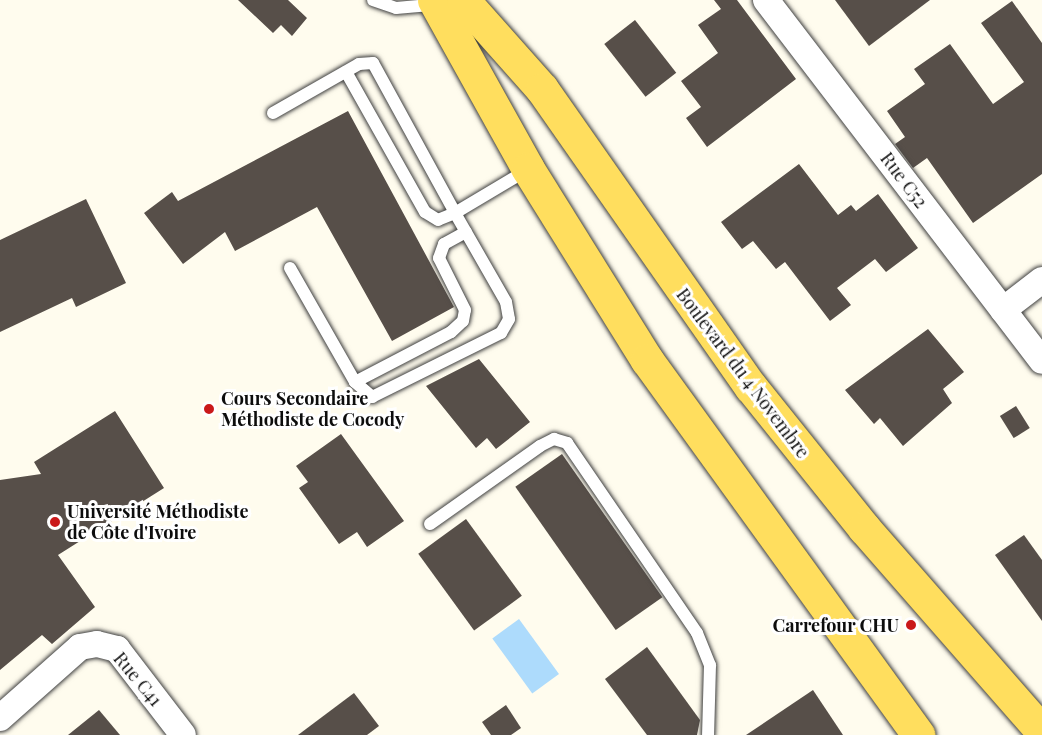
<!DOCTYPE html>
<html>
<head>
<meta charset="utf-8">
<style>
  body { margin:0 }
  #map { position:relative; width:1042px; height:735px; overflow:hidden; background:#fffcee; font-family:"Playfair Display",serif }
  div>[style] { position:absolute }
  .water>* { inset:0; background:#addbfc; transform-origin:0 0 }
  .building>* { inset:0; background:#574f49; transform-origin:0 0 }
  .roads { filter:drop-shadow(0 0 2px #404040) drop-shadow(0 0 2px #404040) }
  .lane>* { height:12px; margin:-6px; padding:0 6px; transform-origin:6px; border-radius:6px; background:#fff }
  .street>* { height:26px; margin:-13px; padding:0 13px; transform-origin:13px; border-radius:13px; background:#fff }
  .primary>* { height:33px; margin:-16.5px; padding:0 16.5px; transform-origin:16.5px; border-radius:16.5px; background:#ffde5e }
  .dots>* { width:16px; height:16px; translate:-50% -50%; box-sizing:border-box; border:3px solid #fff; border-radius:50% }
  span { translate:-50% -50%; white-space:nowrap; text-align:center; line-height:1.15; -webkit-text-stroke:6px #fff; paint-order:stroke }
  .street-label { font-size:18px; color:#0d0d0d }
  .poi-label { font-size:18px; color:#0d0d0d; font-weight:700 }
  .left { translate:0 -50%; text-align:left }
  .right { translate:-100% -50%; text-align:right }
</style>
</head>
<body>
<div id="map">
  <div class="water">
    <i style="left:519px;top:619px;width:68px;height:33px;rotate:54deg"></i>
  </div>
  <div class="building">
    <i style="clip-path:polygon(238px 0,288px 0,307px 18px,292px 36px,281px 25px,273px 33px)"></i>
    <i style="clip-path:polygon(714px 0,737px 0,796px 79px,707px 147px,686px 118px,701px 107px,681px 81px,718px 53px,698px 25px,721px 9px)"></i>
    <i style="clip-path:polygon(835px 0,930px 0,869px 46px)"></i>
    <i style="clip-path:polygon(1012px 1px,1042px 43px,1042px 174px,973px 223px,927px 158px,913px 168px,895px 144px,905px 137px,887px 111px,925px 84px,914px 69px,950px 44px,993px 104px,1024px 82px,981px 23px)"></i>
    <i style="left:635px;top:20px;width:67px;height:39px;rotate:52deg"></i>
    <i style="clip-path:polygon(348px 111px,454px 307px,392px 341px,317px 207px,235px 251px,225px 232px,183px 264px,144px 213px,172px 192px,178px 201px)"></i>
    <i style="clip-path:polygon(799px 164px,838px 215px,851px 205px,856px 211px,878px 194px,918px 248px,886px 272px,875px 259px,837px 288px,851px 305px,830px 321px,785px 262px,776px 269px,753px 241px,742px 249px,721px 222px)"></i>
    <i style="clip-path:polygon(86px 199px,126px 283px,76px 307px,72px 298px,0 332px,0 240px)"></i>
    <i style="clip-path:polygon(928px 329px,964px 372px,943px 389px,952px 403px,903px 446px,880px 418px,874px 424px,845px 390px)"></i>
    <i style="clip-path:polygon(479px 359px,530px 422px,496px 449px,487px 438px,476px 448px,426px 386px)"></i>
    <i style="left:1016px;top:406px;width:26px;height:19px;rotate:58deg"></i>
    <i style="clip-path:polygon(115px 411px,164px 488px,58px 555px,95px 607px,52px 644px,42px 635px,0 670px,0 480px,41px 474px,34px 462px)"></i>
    <i style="clip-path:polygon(341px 434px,404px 521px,367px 547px,357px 532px,339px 544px,299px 488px,308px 482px,296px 466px)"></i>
    <i style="left:562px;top:454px;width:175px;height:57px;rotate:55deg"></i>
    <i style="left:466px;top:519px;width:95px;height:59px;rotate:54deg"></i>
    <i style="clip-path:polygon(1024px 535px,1042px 560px,1042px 621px,995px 555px)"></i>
    <i style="clip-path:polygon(647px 647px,700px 720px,697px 735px,647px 735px,605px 679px)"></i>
    <i style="clip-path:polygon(813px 690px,843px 735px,746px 735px)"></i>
    <i style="clip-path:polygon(354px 693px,379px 726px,367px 735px,298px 735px)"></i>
    <i style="clip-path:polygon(506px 705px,521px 728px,511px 735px,491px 735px,482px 722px)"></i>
    <i style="clip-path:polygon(99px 710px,120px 735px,68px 735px)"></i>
  </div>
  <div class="roads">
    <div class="lane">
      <i style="left:373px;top:0;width:24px;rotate:19deg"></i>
      <i style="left:396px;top:8px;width:37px;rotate:-5deg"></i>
      <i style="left:273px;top:113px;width:99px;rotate:-29.7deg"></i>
      <i style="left:359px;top:64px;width:14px;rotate:-4deg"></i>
      <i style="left:373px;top:63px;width:171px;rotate:61.3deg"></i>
      <i style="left:455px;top:213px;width:84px;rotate:-30.8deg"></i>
      <i style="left:290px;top:268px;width:131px;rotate:60.3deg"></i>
      <i style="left:355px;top:382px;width:23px;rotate:41deg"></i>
      <i style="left:372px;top:397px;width:144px;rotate:-26.4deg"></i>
      <i style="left:501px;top:333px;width:16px;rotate:-60deg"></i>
      <i style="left:509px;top:319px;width:17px;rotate:-100deg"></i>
      <i style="left:506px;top:302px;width:103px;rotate:-119.8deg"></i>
      <i style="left:455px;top:213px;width:18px;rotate:158deg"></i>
      <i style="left:438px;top:220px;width:15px;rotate:-148deg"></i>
      <i style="left:425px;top:212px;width:161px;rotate:-119.4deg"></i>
      <i style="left:355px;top:382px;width:108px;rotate:-27.5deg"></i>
      <i style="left:451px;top:332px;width:16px;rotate:-43deg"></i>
      <i style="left:463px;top:321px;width:11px;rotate:-80deg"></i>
      <i style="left:465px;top:310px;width:58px;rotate:-116.6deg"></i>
      <i style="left:439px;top:258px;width:15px;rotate:-70deg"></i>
      <i style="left:444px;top:244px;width:25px;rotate:-29deg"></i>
      <i style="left:430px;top:524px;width:135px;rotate:-35.3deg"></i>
      <i style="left:540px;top:446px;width:16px;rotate:-27deg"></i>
      <i style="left:554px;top:439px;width:14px;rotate:17deg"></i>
      <i style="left:567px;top:443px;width:230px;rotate:55.6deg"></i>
      <i style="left:697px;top:633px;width:35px;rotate:68deg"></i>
      <i style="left:710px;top:665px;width:70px;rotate:91.6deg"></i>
    </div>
    <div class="street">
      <i style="left:766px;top:0;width:454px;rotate:52.6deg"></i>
      <i style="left:1003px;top:310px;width:49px;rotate:-37.6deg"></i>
      <i style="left:0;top:718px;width:107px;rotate:-41.6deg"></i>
      <i style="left:80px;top:647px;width:17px;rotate:-10deg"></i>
      <i style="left:97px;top:644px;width:21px;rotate:14deg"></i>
      <i style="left:117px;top:649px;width:108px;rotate:52.5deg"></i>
    </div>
    <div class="primary">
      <i style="left:434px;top:0;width:193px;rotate:60.9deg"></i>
      <i style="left:528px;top:169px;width:225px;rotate:58.1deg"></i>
      <i style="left:647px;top:360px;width:463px;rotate:54.1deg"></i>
      <i style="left:463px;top:0;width:119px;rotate:48.4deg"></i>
      <i style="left:542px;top:89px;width:364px;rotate:55deg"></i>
      <i style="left:751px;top:387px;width:181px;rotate:51.3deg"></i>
      <i style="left:864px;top:528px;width:270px;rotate:48.8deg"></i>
    </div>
  </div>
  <div class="dots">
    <i style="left:209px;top:409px;background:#ca191a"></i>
    <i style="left:55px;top:522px;background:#ca191a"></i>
    <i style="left:911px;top:625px;background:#ca191a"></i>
  </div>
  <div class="street-label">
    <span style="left:904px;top:180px;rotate:53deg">Rue C52</span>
    <span style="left:743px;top:373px;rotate:53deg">Boulevard du 4 Novembre</span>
    <span style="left:138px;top:679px;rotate:50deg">Rue C41</span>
  </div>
  <div class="poi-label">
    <span class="left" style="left:221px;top:409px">Cours Secondaire<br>Méthodiste de Cocody</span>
    <span class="left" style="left:67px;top:522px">Université Méthodiste<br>de Côte d'Ivoire</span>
    <span class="right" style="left:899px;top:625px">Carrefour CHU</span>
  </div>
</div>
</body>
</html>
